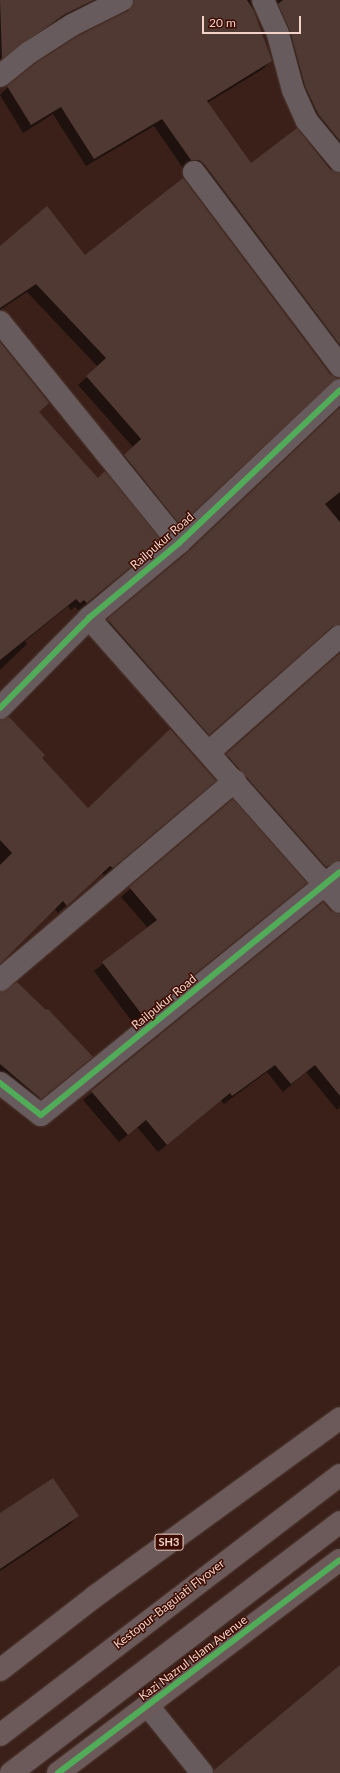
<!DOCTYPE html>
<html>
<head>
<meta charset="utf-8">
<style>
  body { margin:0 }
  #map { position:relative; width:340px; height:1773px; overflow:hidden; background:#3a2019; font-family:Lato,sans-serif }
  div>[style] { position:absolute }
  .shadow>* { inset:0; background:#0007 }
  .building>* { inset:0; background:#503933 }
  .roads { filter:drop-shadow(0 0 1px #513b34) drop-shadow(0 0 1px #513b34) }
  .minor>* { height:22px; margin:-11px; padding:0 11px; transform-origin:11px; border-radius:11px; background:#685b5d }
  .primary>* { height:22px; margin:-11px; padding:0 11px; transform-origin:11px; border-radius:11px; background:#6c5a5a }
  .cycleway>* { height:6px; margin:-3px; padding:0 3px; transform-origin:3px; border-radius:3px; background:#51ab58 }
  span { translate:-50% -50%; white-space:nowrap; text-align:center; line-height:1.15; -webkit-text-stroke:3px #3d0d02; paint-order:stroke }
  .shield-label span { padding:1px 3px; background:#3d0d02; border:1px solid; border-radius:3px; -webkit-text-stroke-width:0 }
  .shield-label { font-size:11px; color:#f2d2c9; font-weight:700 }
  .street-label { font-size:12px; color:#f2d2c9 }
  .scale { position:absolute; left:202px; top:16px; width:99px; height:18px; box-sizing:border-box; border:2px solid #f2d2c9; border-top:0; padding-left:5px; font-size:12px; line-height:14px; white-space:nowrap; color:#f2d2c9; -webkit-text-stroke:3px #3d0d02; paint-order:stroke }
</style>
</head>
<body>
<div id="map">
  <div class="shadow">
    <i style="clip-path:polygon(0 0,101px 0,0 60px)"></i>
    <i style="clip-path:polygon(123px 0,250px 0,271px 60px,263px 69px,207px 103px,251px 165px,297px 129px,340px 179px,340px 364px,190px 168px,183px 168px,154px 126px,86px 166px,53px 114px,23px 133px,0 95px,8px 87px,124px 14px,127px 10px)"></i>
    <i style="clip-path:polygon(262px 0,340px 0,340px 159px,310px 123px)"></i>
    <i style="clip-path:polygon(47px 208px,84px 257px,328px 386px,171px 532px,116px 464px,133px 447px,78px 385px,98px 367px,27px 292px,0 310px,0 247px)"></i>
    <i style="clip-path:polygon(0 344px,38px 413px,98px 479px,160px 541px,79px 611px,75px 607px,71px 610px,68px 606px,25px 641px,27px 644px,0 670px)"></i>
    <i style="clip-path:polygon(340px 406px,340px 635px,335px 632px,323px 634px,201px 742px,100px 628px,188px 553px)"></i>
    <i style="clip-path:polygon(340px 654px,340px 871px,317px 875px,218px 763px)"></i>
    <i style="clip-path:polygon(0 720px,40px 758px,88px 810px,207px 789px,104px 876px,102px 873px,58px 913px,54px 908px,0 962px)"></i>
    <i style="clip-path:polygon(233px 801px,305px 883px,134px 1024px,94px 971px,148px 928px,121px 897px)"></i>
    <i style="clip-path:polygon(323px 903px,335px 915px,340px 915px,340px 1107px,337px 1110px,306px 1072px,283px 1092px,267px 1072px,224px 1104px,221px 1100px,158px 1152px,137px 1127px,119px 1142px,83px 1100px)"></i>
    <i style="clip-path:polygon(0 993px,91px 1057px,32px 1106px,0 1080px)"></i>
    <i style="clip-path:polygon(0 1514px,78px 1516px,69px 1525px,0 1571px)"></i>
  </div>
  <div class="building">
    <i style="clip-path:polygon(0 0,94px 0,65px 14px,2px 59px)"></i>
    <i style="clip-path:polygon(134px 0,247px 0,254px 11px,272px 61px,207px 101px,251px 163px,297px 128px,330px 169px,340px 173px,340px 345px,204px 164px,199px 160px,191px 160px,162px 119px,94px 159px,61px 107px,31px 125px,7px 86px,37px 62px,78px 36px,128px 11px)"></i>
    <i style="clip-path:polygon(283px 0,340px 0,340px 141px,318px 114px,305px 86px,290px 31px,278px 4px)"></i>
    <i style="clip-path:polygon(183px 178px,330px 374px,337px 378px,180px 525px,124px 455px,141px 439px,86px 376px,106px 358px,36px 284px,0 308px,0 246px,47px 206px,85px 255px)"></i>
    <i style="clip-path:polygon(0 342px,49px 403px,39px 412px,98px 478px,105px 471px,162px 541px,87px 603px,84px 600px,80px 603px,76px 599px,0 660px)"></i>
    <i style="clip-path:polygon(340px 407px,340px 492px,325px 504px,340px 522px,340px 624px,332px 627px,209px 735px,107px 619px,188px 552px)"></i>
    <i style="clip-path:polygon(340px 653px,340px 860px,326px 867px,226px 754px)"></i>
    <i style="clip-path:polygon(9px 717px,45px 755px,42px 758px,88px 808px,170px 729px,216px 781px,113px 868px,110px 866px,67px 906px,63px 901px,0 964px,0 865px,12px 853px,0 840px,0 720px)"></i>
    <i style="clip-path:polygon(233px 799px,307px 883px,143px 1016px,102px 962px,157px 920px,129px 887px)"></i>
    <i style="clip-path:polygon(323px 902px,331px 911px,340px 914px,340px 1096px,315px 1065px,291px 1084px,275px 1065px,232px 1096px,230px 1093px,167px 1145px,146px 1120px,128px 1135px,91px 1091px)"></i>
    <i style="clip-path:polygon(17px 982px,46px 1010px,48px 1009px,93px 1057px,41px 1099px,0 1064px,0 992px)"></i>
    <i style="clip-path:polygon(53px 1478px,79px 1516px,0 1569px,0 1513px)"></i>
    <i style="clip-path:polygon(340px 1665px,340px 1773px,214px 1773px,214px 1770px)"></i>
  </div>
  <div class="roads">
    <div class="minor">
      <i style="left:263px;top:0;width:37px;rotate:66deg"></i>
      <i style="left:278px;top:34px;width:58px;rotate:75deg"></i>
      <i style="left:293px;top:90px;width:34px;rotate:66deg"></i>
      <i style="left:307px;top:121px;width:52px;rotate:50.5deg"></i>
      <i style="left:0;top:76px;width:38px;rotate:-39deg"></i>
      <i style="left:30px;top:52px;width:50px;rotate:-32.7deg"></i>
      <i style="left:72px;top:25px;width:56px;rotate:-26.6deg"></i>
      <i style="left:194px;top:172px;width:243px;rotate:53deg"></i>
      <i style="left:0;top:322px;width:284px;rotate:51deg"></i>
      <i style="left:89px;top:618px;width:379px;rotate:48.5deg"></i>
      <i style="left:0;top:708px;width:127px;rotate:-45.3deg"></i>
      <i style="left:89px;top:618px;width:117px;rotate:-39.8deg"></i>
      <i style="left:179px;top:543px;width:222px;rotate:-43.5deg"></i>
      <i style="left:209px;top:752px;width:175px;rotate:-41.5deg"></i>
      <i style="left:0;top:980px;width:308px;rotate:-40.3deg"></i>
      <i style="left:0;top:1083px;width:52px;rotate:38deg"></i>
      <i style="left:41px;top:1115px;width:385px;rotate:-39.1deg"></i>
      <i style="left:148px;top:1706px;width:86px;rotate:51.1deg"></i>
    </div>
    <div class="primary">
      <i style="left:0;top:1670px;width:119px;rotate:-37.8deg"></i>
      <i style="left:94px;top:1597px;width:304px;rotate:-36deg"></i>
      <i style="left:0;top:1735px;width:428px;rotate:-37.4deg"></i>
      <i style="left:11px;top:1773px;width:414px;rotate:-37.3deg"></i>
      <i style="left:58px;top:1773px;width:353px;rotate:-37.1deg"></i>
    </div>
  </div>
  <div class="cycleway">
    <i style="left:0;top:708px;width:127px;rotate:-45.3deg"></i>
    <i style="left:89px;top:618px;width:117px;rotate:-39.8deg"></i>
    <i style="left:179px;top:543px;width:222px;rotate:-43.5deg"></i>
    <i style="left:0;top:1083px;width:52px;rotate:38deg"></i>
    <i style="left:41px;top:1115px;width:385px;rotate:-39.1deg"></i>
    <i style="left:58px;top:1773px;width:353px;rotate:-37.1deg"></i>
  </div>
  <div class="shield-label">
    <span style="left:169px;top:1542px">SH3</span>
  </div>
  <div class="street-label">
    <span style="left:162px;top:541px;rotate:-41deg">Railpukur Road</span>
    <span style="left:164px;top:1002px;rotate:-39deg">Railpukur Road</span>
    <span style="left:169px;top:1604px;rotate:-38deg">Kestopur-Baguiati Flyover</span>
    <span style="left:193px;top:1658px;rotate:-37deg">Kazi Nazrul Islam Avenue</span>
  </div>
  <div class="scale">20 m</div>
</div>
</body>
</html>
